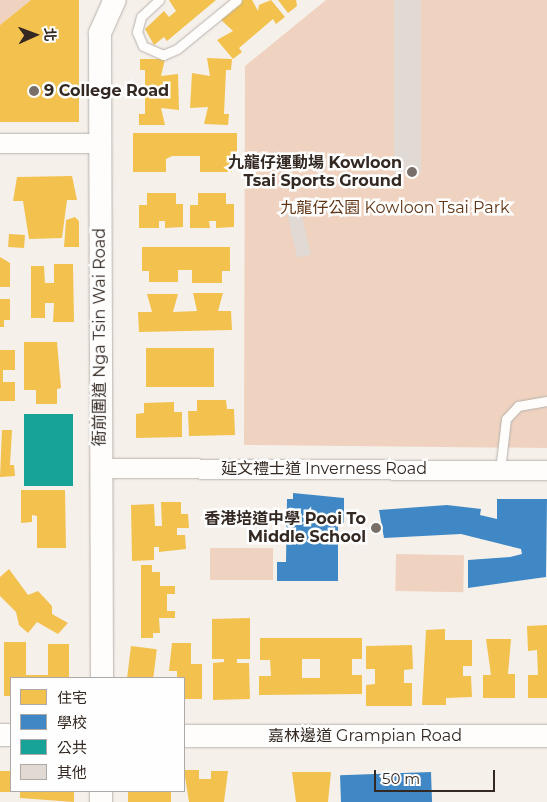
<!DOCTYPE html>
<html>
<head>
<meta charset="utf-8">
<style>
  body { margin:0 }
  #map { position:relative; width:547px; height:802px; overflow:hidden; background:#f6f0eb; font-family:Montserrat,"Noto Sans TC",sans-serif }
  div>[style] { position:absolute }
  .green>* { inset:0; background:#efd3c0; transform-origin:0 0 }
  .homes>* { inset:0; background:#f2c14e; transform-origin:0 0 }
  .schools>* { inset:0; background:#3f88c5; transform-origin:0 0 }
  .public>* { inset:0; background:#17a398; transform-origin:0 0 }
  .building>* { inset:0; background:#e1d9d3; transform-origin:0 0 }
  .roads { filter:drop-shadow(0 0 1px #b8b1ab) drop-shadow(0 0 1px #b8b1ab) }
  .service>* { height:9px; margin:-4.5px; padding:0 4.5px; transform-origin:4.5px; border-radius:4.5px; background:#fefdfc }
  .minor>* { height:19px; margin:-9.5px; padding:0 9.5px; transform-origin:9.5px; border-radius:9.5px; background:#fefdfc }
  .tertiary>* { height:22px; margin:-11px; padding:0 11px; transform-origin:11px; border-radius:11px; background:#fefdfc }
  .dots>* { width:14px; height:14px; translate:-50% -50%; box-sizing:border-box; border:2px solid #fefefe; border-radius:50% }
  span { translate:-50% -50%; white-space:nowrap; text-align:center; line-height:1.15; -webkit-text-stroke:5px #fefefe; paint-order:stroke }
  .poi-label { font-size:16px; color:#342922; font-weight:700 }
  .left { translate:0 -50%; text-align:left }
  .right { translate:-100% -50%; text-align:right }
  .park-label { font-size:16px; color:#613717 }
  .street-label { font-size:16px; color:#342922 }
  .legend { position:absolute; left:10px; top:677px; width:175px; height:115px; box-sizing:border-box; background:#fefefe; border:1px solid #ada9a6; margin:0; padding:6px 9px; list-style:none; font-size:15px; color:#342922 }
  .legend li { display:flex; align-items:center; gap:10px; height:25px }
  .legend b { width:25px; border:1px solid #ada9a6 }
  .north { position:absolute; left:10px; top:10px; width:50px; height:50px; -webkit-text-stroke:4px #fefefe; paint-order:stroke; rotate:88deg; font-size:14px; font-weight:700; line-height:20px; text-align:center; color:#342922 }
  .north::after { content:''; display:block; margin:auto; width:18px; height:22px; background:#342922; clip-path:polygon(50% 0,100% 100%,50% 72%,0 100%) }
  .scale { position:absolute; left:374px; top:770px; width:121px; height:22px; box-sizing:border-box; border:2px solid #342922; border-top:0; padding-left:6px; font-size:15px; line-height:18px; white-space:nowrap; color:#342922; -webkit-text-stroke:4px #fefefe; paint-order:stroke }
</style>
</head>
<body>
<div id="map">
  <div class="green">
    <i style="clip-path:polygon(0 0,31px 0,0 25px)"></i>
    <i style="clip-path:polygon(326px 0,547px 0,547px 448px,244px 445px,245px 66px)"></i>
    <i style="left:210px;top:548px;width:63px;height:32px"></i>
    <i style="left:396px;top:554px;width:68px;height:37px;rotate:1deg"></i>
  </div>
  <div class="homes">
    <i style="clip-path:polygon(31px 0,79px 0,79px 122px,0 122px,0 25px)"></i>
    <i style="clip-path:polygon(169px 0,216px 0,167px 41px,164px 37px,154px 45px,145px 29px,164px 11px,169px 17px,176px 11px)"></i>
    <i style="clip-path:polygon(243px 0,252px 0,258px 11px,259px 5px,271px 0,285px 17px,276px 24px,273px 19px,239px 48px,242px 52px,233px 59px,217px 40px,233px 31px,220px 19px)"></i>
    <i style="clip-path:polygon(278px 0,296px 0,297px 6px,288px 13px)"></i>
    <i style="clip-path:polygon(207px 58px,232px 59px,231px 70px,226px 70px,224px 114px,229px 114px,228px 125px,204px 124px,208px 107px,190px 108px,192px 73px,210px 76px)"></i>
    <i style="clip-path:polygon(140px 59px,165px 59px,161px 76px,178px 74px,179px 110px,161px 108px,165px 125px,139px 125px,139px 114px,145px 114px,145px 70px,140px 70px)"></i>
    <i style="clip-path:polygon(133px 133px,237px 133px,237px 161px,232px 161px,232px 172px,200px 172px,200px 156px,172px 156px,166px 159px,166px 172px,133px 172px)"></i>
    <i style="clip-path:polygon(72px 176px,77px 200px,67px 200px,62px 238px,29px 239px,23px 201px,13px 201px,17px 177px)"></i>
    <i style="clip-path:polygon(147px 193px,176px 193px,176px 204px,183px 204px,183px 227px,165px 228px,165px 221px,159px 221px,159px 228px,139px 228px,139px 205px,147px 205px)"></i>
    <i style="clip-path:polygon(198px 193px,226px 193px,226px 204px,234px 204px,234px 227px,216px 228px,216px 221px,209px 221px,210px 228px,190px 228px,190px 205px,198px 205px)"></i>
    <i style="clip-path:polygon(75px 217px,79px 221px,79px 247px,64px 247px,66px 220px)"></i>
    <i style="left:9px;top:234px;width:16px;height:13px;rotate:4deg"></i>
    <i style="clip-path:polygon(142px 247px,230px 247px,230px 271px,222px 271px,222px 283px,192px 283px,192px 270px,178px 270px,178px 282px,149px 282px,149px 271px,142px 271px)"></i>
    <i style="clip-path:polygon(0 257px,10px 263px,10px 287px,0 287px)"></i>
    <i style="clip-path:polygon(54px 264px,73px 264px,74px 322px,53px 322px,54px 303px,45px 303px,45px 318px,31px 318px,31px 266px,44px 266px,45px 283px,54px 283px)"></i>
    <i style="clip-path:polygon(193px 293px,223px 293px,218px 311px,231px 311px,232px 330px,139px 332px,138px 312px,152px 312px,147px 294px,178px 294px,173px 312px,197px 311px)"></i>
    <i style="clip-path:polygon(0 299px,10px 299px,10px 320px,4px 320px,4px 327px,0 327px)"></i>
    <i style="clip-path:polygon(24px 342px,57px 342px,61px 388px,57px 389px,57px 404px,36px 404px,36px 390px,24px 390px)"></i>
    <i style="left:146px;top:348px;width:68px;height:39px"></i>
    <i style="clip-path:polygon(0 350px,15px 350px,15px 370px,3px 370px,3px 382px,15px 382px,15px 401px,0 401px)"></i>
    <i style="clip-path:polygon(197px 400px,226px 400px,227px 409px,234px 409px,235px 435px,189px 436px,188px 411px,197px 411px)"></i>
    <i style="clip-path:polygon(174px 402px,174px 412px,182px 412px,182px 437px,136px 438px,136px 414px,144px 413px,144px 403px)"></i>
    <i style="clip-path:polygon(2px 430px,12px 430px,10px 465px,14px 465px,15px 476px,0 477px)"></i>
    <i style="clip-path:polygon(21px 490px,65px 490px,66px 548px,37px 548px,37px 516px,32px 515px,32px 522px,21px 523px)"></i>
    <i style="clip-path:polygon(161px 502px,181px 502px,181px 514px,188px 514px,189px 528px,177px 528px,177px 535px,185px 535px,186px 549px,159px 552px,159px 547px,154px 547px,154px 560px,132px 561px,131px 505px,154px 504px,155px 526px,162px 526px)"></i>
    <i style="clip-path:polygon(141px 565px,152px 565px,152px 572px,160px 572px,160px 586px,175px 586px,175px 594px,167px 594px,167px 611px,175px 611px,175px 618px,159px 618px,160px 633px,153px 633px,153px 638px,141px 638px)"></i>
    <i style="clip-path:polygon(9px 569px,28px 595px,38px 591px,52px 606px,52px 614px,68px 623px,58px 634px,37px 622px,28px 633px,19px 625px,16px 612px,0 596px,0 577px)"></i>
    <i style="clip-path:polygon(250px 618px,250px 659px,237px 659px,237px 663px,249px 663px,250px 699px,213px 700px,213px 663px,224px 662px,224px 659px,212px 659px,212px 619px)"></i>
    <i style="clip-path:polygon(547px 625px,547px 698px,528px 698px,528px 675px,538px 675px,537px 650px,528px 651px,527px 626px)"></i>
    <i style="clip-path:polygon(445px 629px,445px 640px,472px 640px,472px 666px,463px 666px,463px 676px,471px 676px,472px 697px,446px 698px,446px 705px,422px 705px,426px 630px)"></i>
    <i style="clip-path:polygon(evenodd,260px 638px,362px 638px,362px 659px,352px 659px,352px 675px,362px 675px,362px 694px,259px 695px,259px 676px,271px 676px,270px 660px,260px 660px,260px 638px,302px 659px,320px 659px,320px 678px,302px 678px,302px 659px)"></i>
    <i style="clip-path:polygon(486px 639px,511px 639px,508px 674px,515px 674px,515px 698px,483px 698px,483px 675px,491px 675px)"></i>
    <i style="clip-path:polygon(4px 642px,26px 642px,26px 675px,48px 675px,48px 644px,69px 644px,69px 678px,11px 678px,11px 696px,4px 696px)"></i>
    <i style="clip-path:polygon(172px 643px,191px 643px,191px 664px,202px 664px,202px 699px,185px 699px,184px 678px,177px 678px,177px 671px,169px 671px)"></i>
    <i style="clip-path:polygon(412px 645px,413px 669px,404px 670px,404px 683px,412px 683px,412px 706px,366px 706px,366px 685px,375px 684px,375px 669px,366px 669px,366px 646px)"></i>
    <i style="left:131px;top:646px;width:26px;height:32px;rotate:7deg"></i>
    <i style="clip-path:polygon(184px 770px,199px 770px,199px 779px,211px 779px,211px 771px,228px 771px,224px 802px,189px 802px)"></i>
    <i style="left:0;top:771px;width:10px;height:21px"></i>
    <i style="clip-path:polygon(292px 772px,331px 772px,328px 802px,296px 802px)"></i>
    <i style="clip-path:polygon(20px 791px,74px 791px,74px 802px,20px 798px)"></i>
    <i style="left:128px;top:791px;width:43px;height:11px"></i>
  </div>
  <div class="schools">
    <i style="clip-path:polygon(293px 493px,344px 498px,344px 523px,338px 523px,338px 581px,277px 581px,277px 562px,286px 562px,287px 499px,293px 499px)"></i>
    <i style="clip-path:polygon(497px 499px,547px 499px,546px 577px,468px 588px,468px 560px,510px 557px,522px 554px,521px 549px,461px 534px,384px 538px,379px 510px,447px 505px,481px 509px,480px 515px,497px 519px)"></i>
    <i style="left:431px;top:772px;width:30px;height:91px;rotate:88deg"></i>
  </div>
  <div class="public">
    <i style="left:24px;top:414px;width:49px;height:72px"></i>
  </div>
  <div class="building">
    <i style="left:394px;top:0;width:27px;height:173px"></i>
    <i style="left:299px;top:203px;width:53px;height:14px;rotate:77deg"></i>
  </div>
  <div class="roads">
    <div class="service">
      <i style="left:159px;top:0;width:25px;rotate:137deg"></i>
      <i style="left:141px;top:17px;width:16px;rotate:105deg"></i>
      <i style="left:137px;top:32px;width:15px;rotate:67deg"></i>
      <i style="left:143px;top:46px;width:22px;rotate:24deg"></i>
      <i style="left:163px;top:55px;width:15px;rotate:-23deg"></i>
      <i style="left:177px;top:49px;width:77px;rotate:-39.2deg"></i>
      <i style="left:500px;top:470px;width:51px;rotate:-83.3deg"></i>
      <i style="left:506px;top:419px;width:18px;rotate:-47deg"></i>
      <i style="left:518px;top:406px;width:29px;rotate:-10deg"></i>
    </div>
    <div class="minor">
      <i style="left:0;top:143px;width:99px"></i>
      <i style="left:101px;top:468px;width:446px;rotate:0.3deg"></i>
    </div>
    <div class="tertiary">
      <i style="left:102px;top:678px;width:645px;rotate:-90.18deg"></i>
      <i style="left:100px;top:33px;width:36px;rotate:-66deg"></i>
      <i style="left:0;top:735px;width:11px"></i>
      <i style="left:184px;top:736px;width:363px"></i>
      <i style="left:101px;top:802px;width:11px;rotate:-90deg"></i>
    </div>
  </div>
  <div class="dots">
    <i style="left:34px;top:91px;background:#786f68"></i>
    <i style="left:412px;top:172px;background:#786f68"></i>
    <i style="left:376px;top:528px;background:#786f68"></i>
  </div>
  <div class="poi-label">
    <span class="left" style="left:44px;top:91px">9 College Road</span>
    <span class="right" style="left:402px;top:172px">九龍仔運動場 Kowloon<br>Tsai Sports Ground</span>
    <span class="right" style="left:366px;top:528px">香港培道中學 Pooi To<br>Middle School</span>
  </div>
  <div class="park-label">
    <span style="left:395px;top:208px">九龍仔公園 Kowloon Tsai Park</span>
  </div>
  <div class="street-label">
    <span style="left:100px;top:337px;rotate:-90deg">衙前圍道 Nga Tsin Wai Road</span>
    <span style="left:324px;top:469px">延文禮士道 Inverness Road</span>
    <span style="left:365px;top:736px">嘉林邊道 Grampian Road</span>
  </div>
  <ul class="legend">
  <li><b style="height:14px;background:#f2c14e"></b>住宅</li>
  <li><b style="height:14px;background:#3f88c5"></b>學校</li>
  <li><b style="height:14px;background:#17a398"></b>公共</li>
  <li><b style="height:14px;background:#e1d9d3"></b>其他</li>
  </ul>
  <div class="north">北</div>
  <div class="scale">50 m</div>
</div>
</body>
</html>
